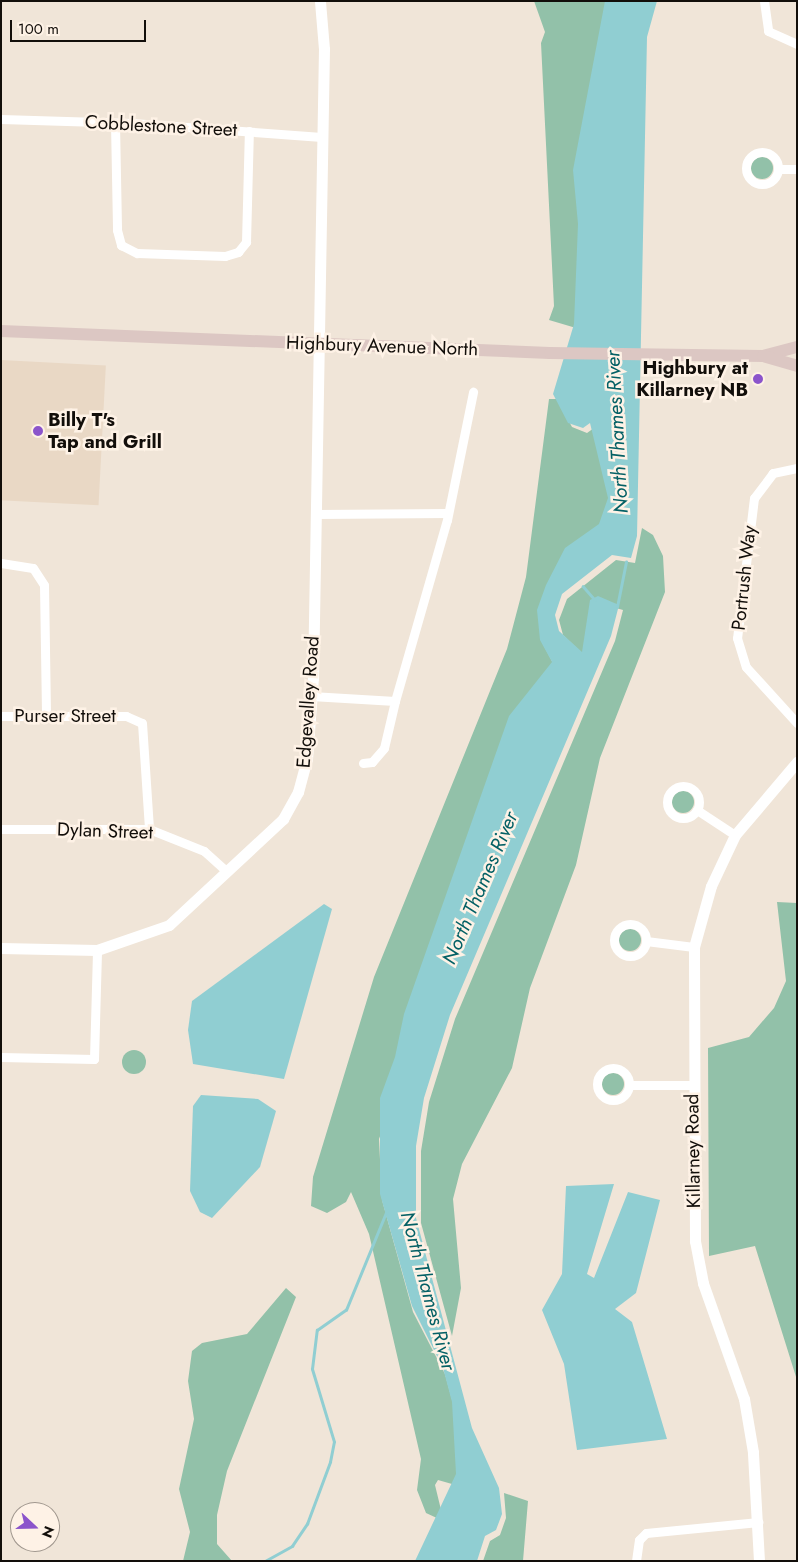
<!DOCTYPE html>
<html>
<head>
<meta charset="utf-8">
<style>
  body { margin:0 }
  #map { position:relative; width:798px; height:1562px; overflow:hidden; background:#f0e5d8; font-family:Jost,sans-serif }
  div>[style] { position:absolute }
  .built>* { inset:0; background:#e9d8c5; transform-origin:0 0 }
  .green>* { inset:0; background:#92c1a9 }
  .round { border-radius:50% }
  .water>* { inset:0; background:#90ced2 }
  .stream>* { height:2.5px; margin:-1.25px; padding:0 1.25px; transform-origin:1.25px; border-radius:1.25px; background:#90ced2 }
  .minor>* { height:9px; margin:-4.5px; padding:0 4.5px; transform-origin:4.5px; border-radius:4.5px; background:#fff }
  .minor>.ring { margin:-4.5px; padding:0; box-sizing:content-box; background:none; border:9px solid #fff; border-radius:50% }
  .tertiary>* { height:11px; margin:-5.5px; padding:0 5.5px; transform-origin:5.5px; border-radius:5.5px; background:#fff }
  .secondary>* { height:12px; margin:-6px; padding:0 6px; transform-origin:6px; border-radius:6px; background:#dcc7c3 }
  .dots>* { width:14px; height:14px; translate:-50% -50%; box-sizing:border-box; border:2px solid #fef2e6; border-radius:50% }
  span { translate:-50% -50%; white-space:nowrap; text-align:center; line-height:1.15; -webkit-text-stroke:5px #fef2e6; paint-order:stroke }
  .street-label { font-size:19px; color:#120e0a }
  .poi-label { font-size:19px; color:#120e0a; font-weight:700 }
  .right { translate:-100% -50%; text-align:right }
  .left { translate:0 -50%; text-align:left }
  .water-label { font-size:20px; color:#046065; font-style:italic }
  .frame { position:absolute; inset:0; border:2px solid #120e0a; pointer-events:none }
  .north { position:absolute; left:10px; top:1502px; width:50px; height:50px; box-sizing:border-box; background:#fef2e6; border:1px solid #a0978e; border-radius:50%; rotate:111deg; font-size:14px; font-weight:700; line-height:20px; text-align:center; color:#120e0a }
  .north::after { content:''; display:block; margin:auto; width:18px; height:22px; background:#8b54cb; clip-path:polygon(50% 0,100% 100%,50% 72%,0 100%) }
  .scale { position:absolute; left:10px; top:20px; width:136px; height:22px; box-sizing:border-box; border:2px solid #120e0a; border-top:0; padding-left:6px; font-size:15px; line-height:18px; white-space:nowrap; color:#120e0a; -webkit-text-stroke:4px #fef2e6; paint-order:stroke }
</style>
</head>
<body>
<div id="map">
  <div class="built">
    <i style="left:1px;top:360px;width:105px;height:140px;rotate:3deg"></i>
  </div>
  <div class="green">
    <i style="clip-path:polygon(534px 1px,608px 1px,580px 229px,576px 328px,549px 320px,554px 306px,541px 43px,545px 32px)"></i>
    <i class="round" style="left:751px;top:157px;width:22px;height:22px"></i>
    <i style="clip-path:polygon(549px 399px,557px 399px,572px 427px,587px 433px,594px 428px,611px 503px,602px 529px,569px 553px,543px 644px,555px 667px,379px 1139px,382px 1200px,413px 1312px,445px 1374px,454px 1407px,459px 1477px,452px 1484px,438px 1480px,435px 1485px,442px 1514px,439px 1519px,426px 1513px,417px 1490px,421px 1459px,369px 1234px,351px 1192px,346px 1202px,327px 1213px,311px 1206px,313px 1177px,374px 977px,507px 649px,526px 577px)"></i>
    <i style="clip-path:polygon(642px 528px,653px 535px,663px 556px,665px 592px,600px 758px,576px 865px,530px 988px,512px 1068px,462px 1164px,453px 1199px,461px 1288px,452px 1336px,421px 1223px,421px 1151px,429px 1102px,455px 1019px,615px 641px,623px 610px,616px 608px,586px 657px,563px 635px,559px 620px,567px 599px,616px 560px,635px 563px)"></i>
    <i class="round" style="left:672px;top:791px;width:22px;height:22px"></i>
    <i style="clip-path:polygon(777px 902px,797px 903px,797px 1380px,755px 1246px,709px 1256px,708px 1048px,749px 1037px,774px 1008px,786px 981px)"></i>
    <i class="round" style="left:619px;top:929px;width:22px;height:22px"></i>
    <i class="round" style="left:122px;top:1050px;width:24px;height:24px"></i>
    <i class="round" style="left:602px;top:1073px;width:22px;height:22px"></i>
    <i style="clip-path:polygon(286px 1288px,296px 1297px,227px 1471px,217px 1515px,217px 1544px,232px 1561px,183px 1561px,190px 1532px,179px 1489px,194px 1419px,188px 1381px,192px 1351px,202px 1343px,247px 1334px)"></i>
    <i style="clip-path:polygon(504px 1493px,528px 1501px,523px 1561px,483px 1561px,490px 1541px,500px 1535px,506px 1518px)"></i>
  </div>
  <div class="water">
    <i style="clip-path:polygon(605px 1px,657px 1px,647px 37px,637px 536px,631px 558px,612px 555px,562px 594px,555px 615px,559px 631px,582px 652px,590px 600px,598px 596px,619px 605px,611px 636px,450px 1015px,424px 1098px,416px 1146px,416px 1218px,472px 1428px,499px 1488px,502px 1514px,496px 1530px,485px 1536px,477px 1561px,415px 1561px,456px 1474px,452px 1402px,443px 1368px,412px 1306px,380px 1194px,380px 1098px,395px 1057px,404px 1014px,509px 716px,552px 662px,540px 640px,537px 610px,546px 585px,565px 548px,599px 524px,608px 498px,590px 423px,583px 428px,568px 423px,553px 394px,574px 324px,578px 224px,573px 170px)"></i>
    <i style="clip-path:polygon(324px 904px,332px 909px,284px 1079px,193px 1064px,188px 1030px,192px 1001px)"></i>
    <i style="clip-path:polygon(201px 1095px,258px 1099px,276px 1111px,260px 1167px,212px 1218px,200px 1212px,190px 1191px,193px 1106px)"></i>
    <i style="clip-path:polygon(614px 1184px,587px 1274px,594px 1278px,628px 1192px,660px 1200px,636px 1293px,615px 1309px,632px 1322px,667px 1439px,577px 1450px,564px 1364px,542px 1310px,562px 1274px,566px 1186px)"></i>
  </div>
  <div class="stream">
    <i style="left:583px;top:586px;width:18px;rotate:49deg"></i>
    <i style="left:617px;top:607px;width:46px;rotate:-78.7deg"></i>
    <i style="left:265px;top:1561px;width:31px;rotate:-29deg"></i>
    <i style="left:292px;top:1546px;width:27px;rotate:-56deg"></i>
    <i style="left:307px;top:1524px;width:66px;rotate:-69.6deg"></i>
    <i style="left:330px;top:1462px;width:20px;rotate:-79deg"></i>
    <i style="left:334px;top:1442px;width:76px;rotate:-106.8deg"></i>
    <i style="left:312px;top:1369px;width:39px;rotate:-83deg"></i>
    <i style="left:317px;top:1330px;width:35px;rotate:-35deg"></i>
    <i style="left:346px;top:1310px;width:108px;rotate:-67.7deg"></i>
  </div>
  <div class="minor">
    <i style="left:764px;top:1px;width:30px;rotate:82deg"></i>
    <i style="left:768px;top:31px;width:32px;rotate:24deg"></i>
    <i style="left:1px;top:119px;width:131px;rotate:1.7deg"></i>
    <i style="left:132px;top:123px;width:190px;rotate:4.2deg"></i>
    <i style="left:115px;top:123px;width:107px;rotate:88.9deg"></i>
    <i style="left:117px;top:230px;width:16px;rotate:75deg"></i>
    <i style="left:121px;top:245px;width:18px;rotate:27deg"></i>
    <i style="left:137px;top:253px;width:88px;rotate:2deg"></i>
    <i style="left:225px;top:256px;width:14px;rotate:-17deg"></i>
    <i style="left:238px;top:252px;width:13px;rotate:-51deg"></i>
    <i style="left:246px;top:242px;width:111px;rotate:-88.5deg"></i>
    <i class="ring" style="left:746px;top:152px;width:23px;height:23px"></i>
    <i style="left:778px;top:169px;width:19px"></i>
    <i style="left:797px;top:468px;width:25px;rotate:168deg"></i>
    <i style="left:773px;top:473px;width:31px;rotate:127deg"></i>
    <i style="left:754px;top:498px;width:141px;rotate:96.9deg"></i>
    <i style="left:737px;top:638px;width:30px;rotate:73deg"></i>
    <i style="left:746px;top:667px;width:76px;rotate:47.7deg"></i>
    <i style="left:316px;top:514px;width:132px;rotate:-0.4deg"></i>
    <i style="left:1px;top:563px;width:32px;rotate:9deg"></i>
    <i style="left:33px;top:568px;width:20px;rotate:57deg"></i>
    <i style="left:44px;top:585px;width:131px;rotate:89.1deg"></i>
    <i style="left:311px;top:696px;width:84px;rotate:3.4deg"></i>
    <i style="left:395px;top:701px;width:188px;rotate:-74deg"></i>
    <i style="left:447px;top:520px;width:131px;rotate:-78.5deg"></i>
    <i style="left:1px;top:716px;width:125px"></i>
    <i style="left:126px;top:716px;width:17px;rotate:24deg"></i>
    <i style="left:142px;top:723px;width:106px;rotate:86.2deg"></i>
    <i style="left:363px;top:763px;width:9px;rotate:-6deg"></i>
    <i style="left:372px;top:762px;width:18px;rotate:-49deg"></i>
    <i style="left:384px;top:748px;width:48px;rotate:-76.8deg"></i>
    <i class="ring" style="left:667px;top:786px;width:23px;height:23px"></i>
    <i style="left:697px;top:810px;width:45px;rotate:33.3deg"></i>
    <i style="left:1px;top:829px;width:148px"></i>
    <i style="left:149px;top:829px;width:59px;rotate:21.8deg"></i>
    <i style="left:204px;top:851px;width:31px;rotate:42deg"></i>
    <i class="ring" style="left:614px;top:924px;width:23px;height:23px"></i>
    <i style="left:646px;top:941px;width:48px;rotate:7.1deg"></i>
    <i style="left:1px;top:1057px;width:93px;rotate:1.2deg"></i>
    <i style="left:94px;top:1059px;width:109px;rotate:-88.4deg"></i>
    <i class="ring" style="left:597px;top:1068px;width:23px;height:23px"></i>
    <i style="left:629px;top:1085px;width:63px"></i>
    <i style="left:636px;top:1561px;width:21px;rotate:-82deg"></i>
    <i style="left:639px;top:1540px;width:10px;rotate:-45deg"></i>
    <i style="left:646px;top:1533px;width:113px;rotate:-5.6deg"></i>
  </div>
  <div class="tertiary">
    <i style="left:1px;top:948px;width:96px;rotate:1.2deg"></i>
    <i style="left:97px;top:950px;width:76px;rotate:-19.1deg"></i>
    <i style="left:169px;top:925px;width:156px;rotate:-42.9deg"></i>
    <i style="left:283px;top:819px;width:31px;rotate:-61deg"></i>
    <i style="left:298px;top:792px;width:34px;rotate:-75deg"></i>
    <i style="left:307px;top:759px;width:81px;rotate:-85.8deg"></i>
    <i style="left:313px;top:678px;width:629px;rotate:-89deg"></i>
    <i style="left:324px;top:49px;width:48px;rotate:-94.8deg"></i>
    <i style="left:759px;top:1561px;width:109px;rotate:-93.2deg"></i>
    <i style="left:753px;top:1452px;width:54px;rotate:-99.6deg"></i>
    <i style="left:744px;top:1399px;width:123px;rotate:-109.5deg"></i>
    <i style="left:703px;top:1283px;width:43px;rotate:-100.8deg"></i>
    <i style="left:695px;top:1241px;width:294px;rotate:-90.2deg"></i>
    <i style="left:694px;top:947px;width:63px;rotate:-74.4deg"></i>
    <i style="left:711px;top:886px;width:56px;rotate:-64.8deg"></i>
    <i style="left:735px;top:835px;width:96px;rotate:-49.7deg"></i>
  </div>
  <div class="secondary">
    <i style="left:1px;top:331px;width:549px;rotate:2.29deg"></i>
    <i style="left:550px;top:353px;width:213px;rotate:0.8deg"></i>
    <i style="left:763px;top:356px;width:35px;rotate:-15deg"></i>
    <i style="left:763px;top:356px;width:35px;rotate:16deg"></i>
  </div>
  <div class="dots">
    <i style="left:758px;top:379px;background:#8b54cb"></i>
    <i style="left:38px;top:431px;background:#8b54cb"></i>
  </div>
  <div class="street-label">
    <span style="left:161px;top:126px;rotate:3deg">Cobblestone Street</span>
    <span style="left:382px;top:346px;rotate:2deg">Highbury Avenue North</span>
    <span style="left:744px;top:578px;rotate:-84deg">Portrush Way</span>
    <span style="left:308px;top:702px;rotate:-86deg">Edgevalley Road</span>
    <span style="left:65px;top:716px">Purser Street</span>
    <span style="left:105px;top:831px;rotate:2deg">Dylan Street</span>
    <span style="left:693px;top:1151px;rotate:-91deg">Killarney Road</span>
  </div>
  <div class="poi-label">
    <span class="right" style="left:748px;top:379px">Highbury at<br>Killarney NB</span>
    <span class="left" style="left:48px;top:431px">Billy T's<br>Tap and Grill</span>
  </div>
  <div class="water-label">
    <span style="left:617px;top:432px;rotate:-93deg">North Thames River</span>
    <span style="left:480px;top:888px;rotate:-67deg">North Thames River</span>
    <span style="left:428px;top:1291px;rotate:75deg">North Thames River</span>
  </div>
  <div class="frame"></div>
  <div class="north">N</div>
  <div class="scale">100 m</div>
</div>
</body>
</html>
